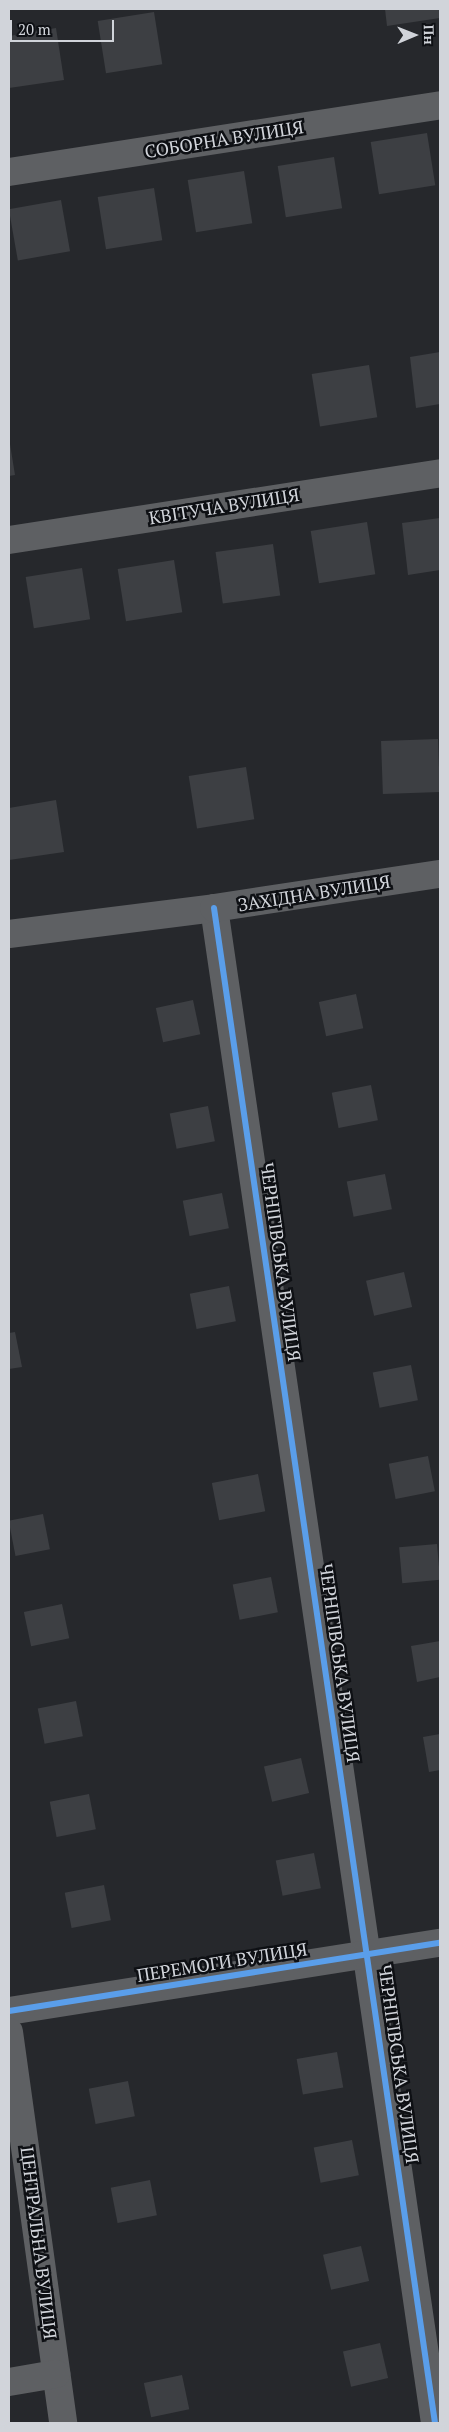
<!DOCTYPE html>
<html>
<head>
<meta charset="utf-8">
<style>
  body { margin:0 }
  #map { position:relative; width:449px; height:2432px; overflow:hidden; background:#26282c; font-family:"PT Serif",serif }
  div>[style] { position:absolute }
  .building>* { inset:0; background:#3d3f43; transform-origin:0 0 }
  .minor>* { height:28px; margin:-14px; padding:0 14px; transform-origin:14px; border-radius:14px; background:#5e6063 }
  .cycleway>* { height:6px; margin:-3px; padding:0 3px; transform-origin:3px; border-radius:3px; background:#5a9eea }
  span { translate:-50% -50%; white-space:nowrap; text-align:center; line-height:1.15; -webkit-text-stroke:5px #0e1014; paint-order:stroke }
  .street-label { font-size:18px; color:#d1d4da }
  .frame { position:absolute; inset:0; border:10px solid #d1d4da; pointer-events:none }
  .north { position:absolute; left:389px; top:10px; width:50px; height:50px; -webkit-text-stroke:4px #0e1014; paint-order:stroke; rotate:89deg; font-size:14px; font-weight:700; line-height:20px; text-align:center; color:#d1d4da }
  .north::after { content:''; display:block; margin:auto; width:18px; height:22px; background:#d1d4da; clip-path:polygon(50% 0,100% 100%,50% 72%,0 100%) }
  .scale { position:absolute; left:10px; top:20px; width:104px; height:22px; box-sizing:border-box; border:2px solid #d1d4da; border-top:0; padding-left:6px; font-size:15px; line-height:18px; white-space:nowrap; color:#d1d4da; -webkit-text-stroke:4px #0e1014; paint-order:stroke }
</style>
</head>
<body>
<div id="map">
  <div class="building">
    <i style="clip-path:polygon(385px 9px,440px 9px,440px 18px,387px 26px)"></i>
    <i style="left:154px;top:12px;width:53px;height:57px;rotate:81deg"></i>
    <i style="clip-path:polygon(56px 28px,64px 80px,9px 88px,9px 36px)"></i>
    <i style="left:427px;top:133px;width:53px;height:57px;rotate:81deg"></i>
    <i style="left:334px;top:157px;width:52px;height:57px;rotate:81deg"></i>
    <i style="left:244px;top:171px;width:53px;height:57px;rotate:81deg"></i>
    <i style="left:154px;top:188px;width:53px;height:57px;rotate:81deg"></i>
    <i style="left:61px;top:200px;width:52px;height:53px;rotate:80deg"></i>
    <i style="clip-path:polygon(440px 352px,440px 404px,416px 408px,410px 357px)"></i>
    <i style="left:369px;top:365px;width:53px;height:58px;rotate:81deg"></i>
    <i style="clip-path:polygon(9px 438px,15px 475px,9px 476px)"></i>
    <i style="clip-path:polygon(440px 518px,440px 570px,408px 575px,402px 523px)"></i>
    <i style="left:367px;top:522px;width:53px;height:57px;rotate:81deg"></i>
    <i style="left:273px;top:544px;width:52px;height:58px;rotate:82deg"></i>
    <i style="left:174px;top:560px;width:53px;height:57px;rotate:81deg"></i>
    <i style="left:82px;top:568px;width:52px;height:57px;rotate:81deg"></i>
    <i style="left:438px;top:739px;width:53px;height:57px;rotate:88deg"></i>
    <i style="left:246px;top:767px;width:53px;height:58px;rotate:81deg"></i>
    <i style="clip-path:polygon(56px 800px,64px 852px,9px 860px,9px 808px)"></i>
    <i style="left:356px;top:994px;width:35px;height:38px;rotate:78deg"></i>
    <i style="left:193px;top:1000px;width:35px;height:38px;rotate:78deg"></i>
    <i style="left:371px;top:1085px;width:36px;height:40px;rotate:79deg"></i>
    <i style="left:208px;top:1106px;width:36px;height:39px;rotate:79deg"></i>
    <i style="left:385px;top:1174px;width:36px;height:39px;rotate:79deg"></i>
    <i style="left:222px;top:1193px;width:36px;height:40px;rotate:79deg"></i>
    <i style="left:404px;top:1272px;width:36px;height:39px;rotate:77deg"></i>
    <i style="left:229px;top:1286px;width:36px;height:40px;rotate:79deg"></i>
    <i style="clip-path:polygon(15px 1332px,22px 1367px,9px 1369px,9px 1333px)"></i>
    <i style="left:411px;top:1365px;width:36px;height:39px;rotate:79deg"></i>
    <i style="left:428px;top:1456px;width:36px;height:40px;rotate:79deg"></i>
    <i style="left:258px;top:1474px;width:38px;height:47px;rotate:79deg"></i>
    <i style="left:43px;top:1514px;width:36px;height:35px;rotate:79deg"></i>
    <i style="left:437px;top:1544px;width:36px;height:38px;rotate:85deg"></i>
    <i style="left:271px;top:1577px;width:36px;height:39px;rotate:79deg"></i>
    <i style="left:62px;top:1604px;width:35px;height:39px;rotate:78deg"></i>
    <i style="clip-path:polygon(440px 1641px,440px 1677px,417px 1682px,411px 1646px)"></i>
    <i style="left:76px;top:1701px;width:36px;height:39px;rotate:79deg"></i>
    <i style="clip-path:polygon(440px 1734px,440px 1770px,429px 1772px,423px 1737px)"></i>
    <i style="left:301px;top:1758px;width:36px;height:38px;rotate:77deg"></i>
    <i style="left:89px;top:1794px;width:36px;height:40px;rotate:79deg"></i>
    <i style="left:314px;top:1853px;width:36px;height:39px;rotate:79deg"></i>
    <i style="left:104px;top:1885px;width:36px;height:40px;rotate:79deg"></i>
    <i style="left:337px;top:2052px;width:36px;height:41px;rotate:80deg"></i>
    <i style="left:128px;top:2081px;width:36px;height:40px;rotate:79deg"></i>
    <i style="left:352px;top:2140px;width:36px;height:39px;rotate:79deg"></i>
    <i style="left:150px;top:2180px;width:36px;height:40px;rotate:79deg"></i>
    <i style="left:361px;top:2246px;width:36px;height:39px;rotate:77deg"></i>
    <i style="left:380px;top:2343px;width:36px;height:38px;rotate:77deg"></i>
    <i style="left:182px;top:2375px;width:35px;height:39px;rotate:78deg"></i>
  </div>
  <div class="minor">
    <i style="left:9px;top:172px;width:436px;rotate:-8.8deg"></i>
    <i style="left:9px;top:540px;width:436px;rotate:-8.8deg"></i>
    <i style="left:214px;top:908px;width:1531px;rotate:81.7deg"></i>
    <i style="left:9px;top:934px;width:207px;rotate:-7.2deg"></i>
    <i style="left:214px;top:908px;width:229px;rotate:-8.6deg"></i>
    <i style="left:9px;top:2011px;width:436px;rotate:-9deg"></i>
    <i style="left:9px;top:2032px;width:395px;rotate:82.1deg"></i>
    <i style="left:9px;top:2382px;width:48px;rotate:-9.7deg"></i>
  </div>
  <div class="cycleway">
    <i style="left:214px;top:908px;width:1531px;rotate:81.7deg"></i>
    <i style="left:9px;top:2011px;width:436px;rotate:-9deg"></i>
  </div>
  <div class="street-label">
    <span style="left:224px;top:139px;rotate:-9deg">СОБОРНА ВУЛИЦЯ</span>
    <span style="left:224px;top:506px;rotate:-9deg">КВІТУЧА ВУЛИЦЯ</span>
    <span style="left:314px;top:893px;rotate:-9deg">ЗАХІДНА ВУЛИЦЯ</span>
    <span style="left:281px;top:1262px;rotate:82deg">ЧЕРНІГІВСЬКА ВУЛИЦЯ</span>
    <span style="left:340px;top:1663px;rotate:82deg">ЧЕРНІГІВСЬКА ВУЛИЦЯ</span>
    <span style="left:222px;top:1962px;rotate:-9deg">ПЕРЕМОГИ ВУЛИЦЯ</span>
    <span style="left:399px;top:2064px;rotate:82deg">ЧЕРНІГІВСЬКА ВУЛИЦЯ</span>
    <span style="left:39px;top:2243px;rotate:83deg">ЦЕНТРАЛЬНА ВУЛИЦЯ</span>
  </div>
  <div class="frame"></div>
  <div class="north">Пн</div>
  <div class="scale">20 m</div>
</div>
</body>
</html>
